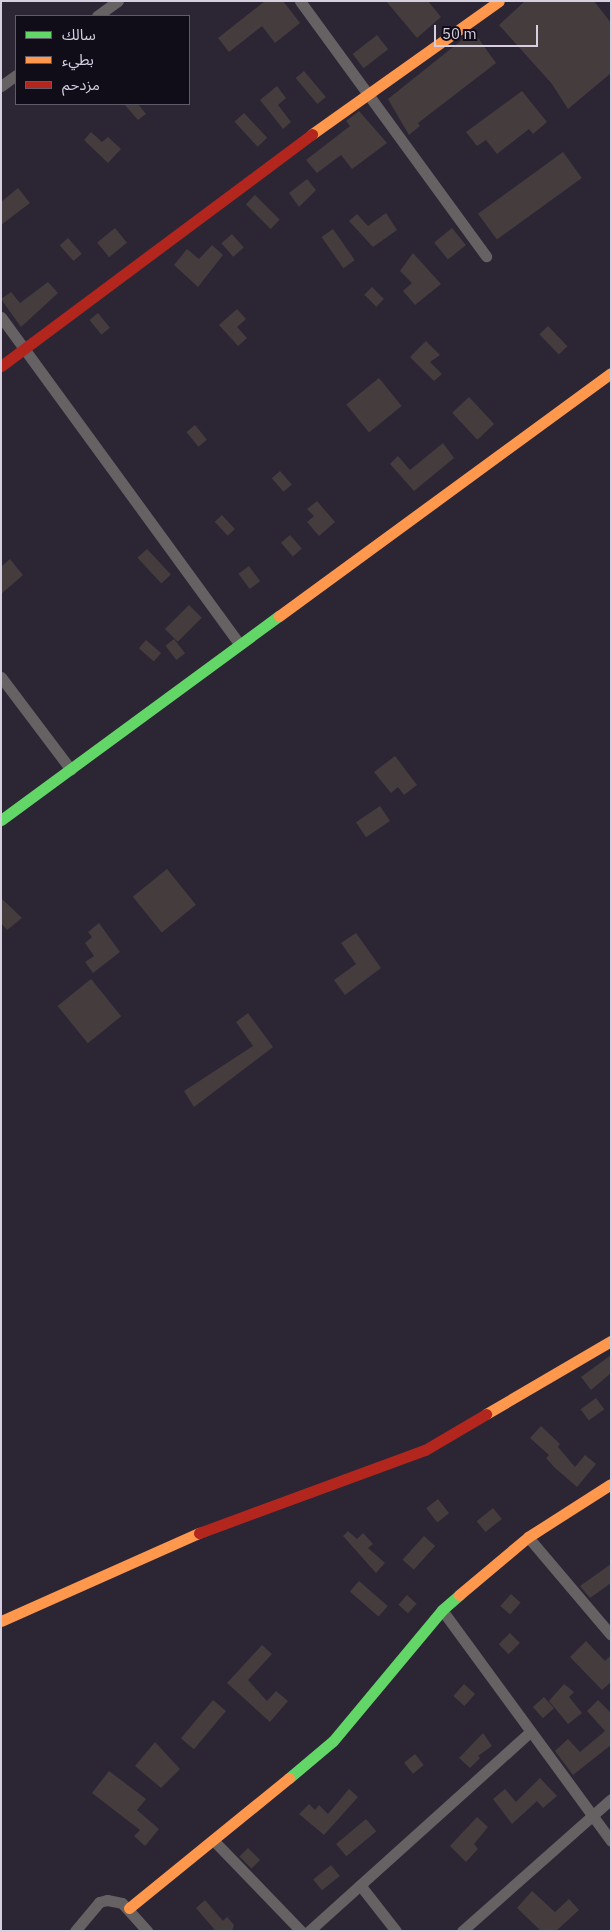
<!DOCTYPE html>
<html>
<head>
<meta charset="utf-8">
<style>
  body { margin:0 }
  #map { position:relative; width:612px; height:1932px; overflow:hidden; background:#2c2634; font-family:"IBM Plex Sans","Noto Sans Arabic",sans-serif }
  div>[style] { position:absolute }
  .building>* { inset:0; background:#453c3d; transform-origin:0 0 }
  .street>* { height:11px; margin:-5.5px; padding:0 5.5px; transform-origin:5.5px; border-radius:5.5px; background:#666163 }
  .fast>* { height:11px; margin:-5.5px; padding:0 5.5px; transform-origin:5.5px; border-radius:5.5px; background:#63d668 }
  .slow>* { height:11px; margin:-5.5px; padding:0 5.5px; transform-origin:5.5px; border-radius:5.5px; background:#ff974d }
  .jam>* { height:11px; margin:-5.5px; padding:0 5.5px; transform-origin:5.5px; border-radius:5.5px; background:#b3261e }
  span { translate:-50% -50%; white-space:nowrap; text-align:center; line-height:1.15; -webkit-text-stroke:4px #110d18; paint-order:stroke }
  .frame { position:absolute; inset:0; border:2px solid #d5cfe0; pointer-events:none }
  .legend { position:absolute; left:15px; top:15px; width:175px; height:90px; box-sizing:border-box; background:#110d18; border:1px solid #5f5b68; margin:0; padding:6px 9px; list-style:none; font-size:15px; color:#d5cfe0 }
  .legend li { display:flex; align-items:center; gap:10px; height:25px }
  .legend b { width:25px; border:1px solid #5f5b68 }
  .scale { position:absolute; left:434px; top:25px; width:104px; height:22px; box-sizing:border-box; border:2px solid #d5cfe0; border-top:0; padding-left:6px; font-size:15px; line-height:18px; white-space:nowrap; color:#d5cfe0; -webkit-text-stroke:4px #110d18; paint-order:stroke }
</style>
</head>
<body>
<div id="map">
  <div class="building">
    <i style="clip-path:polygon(265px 1px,283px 1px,300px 23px,275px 43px,262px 26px,229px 52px,218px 38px)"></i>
    <i style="clip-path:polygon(386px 1px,428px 1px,441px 17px,417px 38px)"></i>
    <i style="clip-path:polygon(525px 1px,594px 1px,611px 23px,611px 73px,568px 109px,552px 84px,499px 25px)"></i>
    <i style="clip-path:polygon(473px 31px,496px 63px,418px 123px,420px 126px,409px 135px,388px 99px)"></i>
    <i style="left:377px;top:35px;width:18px;height:31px;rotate:52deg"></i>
    <i style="left:304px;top:71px;width:34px;height:11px;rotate:50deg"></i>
    <i style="clip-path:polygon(277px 86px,286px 98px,278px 105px,291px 122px,283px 129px,260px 100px)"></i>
    <i style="clip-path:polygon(522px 91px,547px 122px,533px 134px,529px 129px,497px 154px,486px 140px,477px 146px,466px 132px)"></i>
    <i style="clip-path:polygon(124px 104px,138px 104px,146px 114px,138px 120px)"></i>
    <i style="clip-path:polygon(359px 111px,387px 143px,352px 169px,341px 155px,317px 173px,306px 160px,350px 126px,346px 121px)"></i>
    <i style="left:244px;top:113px;width:34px;height:13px;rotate:47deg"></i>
    <i style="clip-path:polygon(91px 132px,102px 142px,108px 137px,121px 149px,108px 163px,84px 140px)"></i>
    <i style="left:563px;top:152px;width:32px;height:105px;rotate:54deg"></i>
    <i style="clip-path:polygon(307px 179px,316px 190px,299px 207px,289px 193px)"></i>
    <i style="clip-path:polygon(18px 188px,30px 203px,1px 225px,1px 202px)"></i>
    <i style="left:255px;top:195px;width:35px;height:13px;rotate:45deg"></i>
    <i style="clip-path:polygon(386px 213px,397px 230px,373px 247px,349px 221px,357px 214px,368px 226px)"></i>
    <i style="left:115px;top:228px;width:19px;height:23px;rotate:51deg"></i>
    <i style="left:452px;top:228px;width:22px;height:23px;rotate:51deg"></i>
    <i style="left:333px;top:229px;width:38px;height:14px;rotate:55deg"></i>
    <i style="left:232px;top:234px;width:18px;height:14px;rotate:49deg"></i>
    <i style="left:68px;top:238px;width:21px;height:11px;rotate:49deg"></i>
    <i style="clip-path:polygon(212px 245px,223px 255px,198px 287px,174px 265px,187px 249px,199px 259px)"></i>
    <i style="clip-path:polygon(413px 253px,441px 284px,415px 305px,403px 291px,412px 283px,400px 271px)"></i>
    <i style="clip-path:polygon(48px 282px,58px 293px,21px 327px,1px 299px,11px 292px,20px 303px)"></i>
    <i style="left:372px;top:287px;width:17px;height:11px;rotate:45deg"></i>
    <i style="clip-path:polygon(237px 309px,246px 319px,237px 327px,247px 338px,238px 346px,219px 325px)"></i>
    <i style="left:98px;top:313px;width:19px;height:11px;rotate:51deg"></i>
    <i style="left:548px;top:326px;width:28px;height:12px;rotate:46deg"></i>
    <i style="clip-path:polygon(426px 341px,440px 355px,430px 362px,442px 374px,434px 381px,410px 357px)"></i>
    <i style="left:379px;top:378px;width:36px;height:42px;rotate:51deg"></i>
    <i style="left:469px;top:397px;width:37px;height:23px;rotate:47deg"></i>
    <i style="left:195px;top:425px;width:19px;height:11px;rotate:51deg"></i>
    <i style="clip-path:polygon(443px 443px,454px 458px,414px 491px,390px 464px,398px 456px,410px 470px)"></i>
    <i style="left:280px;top:471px;width:18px;height:11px;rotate:49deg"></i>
    <i style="clip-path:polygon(317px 501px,335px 522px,319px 536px,307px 522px,314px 516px,307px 509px)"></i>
    <i style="left:222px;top:515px;width:19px;height:10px;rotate:47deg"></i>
    <i style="left:290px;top:535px;width:18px;height:12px;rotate:49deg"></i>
    <i style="left:147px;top:549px;width:35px;height:13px;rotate:47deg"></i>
    <i style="clip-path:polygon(10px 559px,23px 575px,1px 594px,1px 567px)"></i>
    <i style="left:249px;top:566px;width:19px;height:13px;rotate:54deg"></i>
    <i style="left:189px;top:605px;width:18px;height:34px;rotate:45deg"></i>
    <i style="left:174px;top:639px;width:18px;height:11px;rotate:52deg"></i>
    <i style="left:146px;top:640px;width:20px;height:11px;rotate:41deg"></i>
    <i style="clip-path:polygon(395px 756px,417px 785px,404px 795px,398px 787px,391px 793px,374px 772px)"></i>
    <i style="left:380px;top:806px;width:18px;height:29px;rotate:56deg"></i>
    <i style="left:167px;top:869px;width:46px;height:44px;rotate:51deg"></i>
    <i style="clip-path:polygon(1px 898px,22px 918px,7px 930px,1px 923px)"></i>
    <i style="clip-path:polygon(99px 923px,120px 952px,93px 973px,85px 962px,94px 956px,85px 943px,92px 937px,88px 932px)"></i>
    <i style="clip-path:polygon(356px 933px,381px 968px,345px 995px,334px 980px,356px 964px,341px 943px)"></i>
    <i style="left:91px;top:979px;width:48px;height:43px;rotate:51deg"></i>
    <i style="clip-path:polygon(248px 1013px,273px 1047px,194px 1107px,184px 1091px,253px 1046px,236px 1022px)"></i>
    <i style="clip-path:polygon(611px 1355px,611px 1373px,591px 1390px,581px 1377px)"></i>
    <i style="left:596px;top:1398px;width:14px;height:19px;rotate:54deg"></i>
    <i style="clip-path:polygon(541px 1426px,560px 1444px,558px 1447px,575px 1467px,585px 1455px,596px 1464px,577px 1487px,554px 1467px,546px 1458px,549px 1455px,530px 1438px)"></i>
    <i style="left:438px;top:1499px;width:18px;height:15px;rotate:52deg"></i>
    <i style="left:493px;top:1508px;width:14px;height:21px;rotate:51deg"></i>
    <i style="clip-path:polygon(348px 1531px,357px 1539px,363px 1533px,373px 1544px,368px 1548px,385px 1563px,376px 1573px,343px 1536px)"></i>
    <i style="left:424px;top:1536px;width:15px;height:32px;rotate:42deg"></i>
    <i style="clip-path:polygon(611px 1564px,611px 1583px,590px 1598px,580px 1586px)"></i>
    <i style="left:359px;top:1581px;width:38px;height:14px;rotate:41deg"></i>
    <i style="left:511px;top:1594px;width:13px;height:16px;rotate:42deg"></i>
    <i style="left:407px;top:1595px;width:13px;height:13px;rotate:42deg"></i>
    <i style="left:510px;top:1633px;width:14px;height:16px;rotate:45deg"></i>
    <i style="clip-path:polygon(586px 1641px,605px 1661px,611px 1655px,611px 1682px,602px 1690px,570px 1657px)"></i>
    <i style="clip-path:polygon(262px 1645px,272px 1654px,248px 1680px,267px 1701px,276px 1691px,288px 1701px,270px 1722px,227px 1683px)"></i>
    <i style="left:464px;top:1684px;width:15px;height:16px;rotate:42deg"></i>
    <i style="clip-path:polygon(564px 1684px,574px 1692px,569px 1697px,582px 1713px,568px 1724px,549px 1701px)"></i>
    <i style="left:544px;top:1697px;width:15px;height:15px;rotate:48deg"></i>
    <i style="left:213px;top:1700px;width:17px;height:50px;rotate:40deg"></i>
    <i style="clip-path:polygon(598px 1700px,611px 1713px,611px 1745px,573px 1775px,555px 1751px,568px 1739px,580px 1752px,605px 1731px,587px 1711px)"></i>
    <i style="clip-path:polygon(483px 1733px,492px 1746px,478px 1756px,480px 1758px,470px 1768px,459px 1758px)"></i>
    <i style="clip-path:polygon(155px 1742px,180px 1769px,161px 1788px,135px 1766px)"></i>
    <i style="left:415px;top:1754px;width:14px;height:14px;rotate:51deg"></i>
    <i style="clip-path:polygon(109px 1771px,146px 1799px,137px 1810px,159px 1829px,145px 1846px,134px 1836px,140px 1830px,92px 1793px)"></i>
    <i style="clip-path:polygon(540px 1778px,557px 1796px,543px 1808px,537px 1801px,512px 1824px,493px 1799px,505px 1789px,516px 1802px)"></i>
    <i style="clip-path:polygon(349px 1789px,358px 1797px,324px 1835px,299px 1814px,309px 1804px,315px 1810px,319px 1805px,328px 1814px)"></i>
    <i style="clip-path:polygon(477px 1817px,488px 1827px,474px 1844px,478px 1849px,466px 1862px,450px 1846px)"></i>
    <i style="left:366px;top:1819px;width:16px;height:39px;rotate:50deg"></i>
    <i style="left:248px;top:1848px;width:17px;height:12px;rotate:45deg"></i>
    <i style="left:331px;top:1865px;width:14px;height:23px;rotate:51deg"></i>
    <i style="clip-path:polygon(532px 1891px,555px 1912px,569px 1899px,579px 1910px,556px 1931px,541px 1931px,517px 1908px)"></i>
    <i style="clip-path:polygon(205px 1900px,223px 1921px,227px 1917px,234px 1925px,232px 1931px,212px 1931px,214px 1929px,196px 1908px)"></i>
  </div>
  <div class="street">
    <i style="left:300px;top:1px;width:316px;rotate:53.9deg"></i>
    <i style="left:97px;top:16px;width:26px;rotate:-36deg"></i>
    <i style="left:1px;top:86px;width:19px;rotate:-36deg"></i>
    <i style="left:1px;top:317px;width:404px;rotate:53.9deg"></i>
    <i style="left:1px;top:677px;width:116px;rotate:53deg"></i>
    <i style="left:528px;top:1537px;width:128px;rotate:49.7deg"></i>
    <i style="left:442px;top:1610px;width:286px;rotate:53.8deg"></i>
    <i style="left:215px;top:1842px;width:124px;rotate:46deg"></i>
    <i style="left:360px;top:1885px;width:58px;rotate:52deg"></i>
    <i style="left:75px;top:1931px;width:38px;rotate:-50deg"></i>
    <i style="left:99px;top:1902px;width:8px;rotate:-14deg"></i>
    <i style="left:107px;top:1900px;width:15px;rotate:11deg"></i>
    <i style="left:122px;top:1903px;width:38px;rotate:48deg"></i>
    <i style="left:309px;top:1931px;width:297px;rotate:-42deg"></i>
    <i style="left:462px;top:1931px;width:199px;rotate:-41.5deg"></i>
  </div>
  <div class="fast">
    <i style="left:1px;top:820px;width:345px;rotate:-36.3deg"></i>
    <i style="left:289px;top:1778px;width:57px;rotate:-40.1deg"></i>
    <i style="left:333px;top:1741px;width:170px;rotate:-50.2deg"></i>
    <i style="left:442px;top:1610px;width:23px;rotate:-41deg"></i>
  </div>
  <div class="slow">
    <i style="left:312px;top:134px;width:229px;rotate:-35.4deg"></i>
    <i style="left:279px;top:616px;width:411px;rotate:-36.2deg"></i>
    <i style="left:486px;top:1414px;width:145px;rotate:-30.3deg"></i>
    <i style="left:459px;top:1595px;width:90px;rotate:-40deg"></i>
    <i style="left:528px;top:1537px;width:98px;rotate:-32.6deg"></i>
    <i style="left:1px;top:1621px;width:217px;rotate:-24deg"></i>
    <i style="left:129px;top:1908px;width:206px;rotate:-39.1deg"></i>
  </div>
  <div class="jam">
    <i style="left:1px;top:366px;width:388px;rotate:-36.7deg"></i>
    <i style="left:199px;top:1533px;width:241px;rotate:-20.2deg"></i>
    <i style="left:425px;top:1450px;width:71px;rotate:-30.5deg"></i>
  </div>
  <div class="frame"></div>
  <ul class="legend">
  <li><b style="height:6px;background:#63d668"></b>سالك</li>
  <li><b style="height:6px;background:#ff974d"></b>بطيء</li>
  <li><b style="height:6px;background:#b3261e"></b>مزدحم</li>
  </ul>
  <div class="scale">50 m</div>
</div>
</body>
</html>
